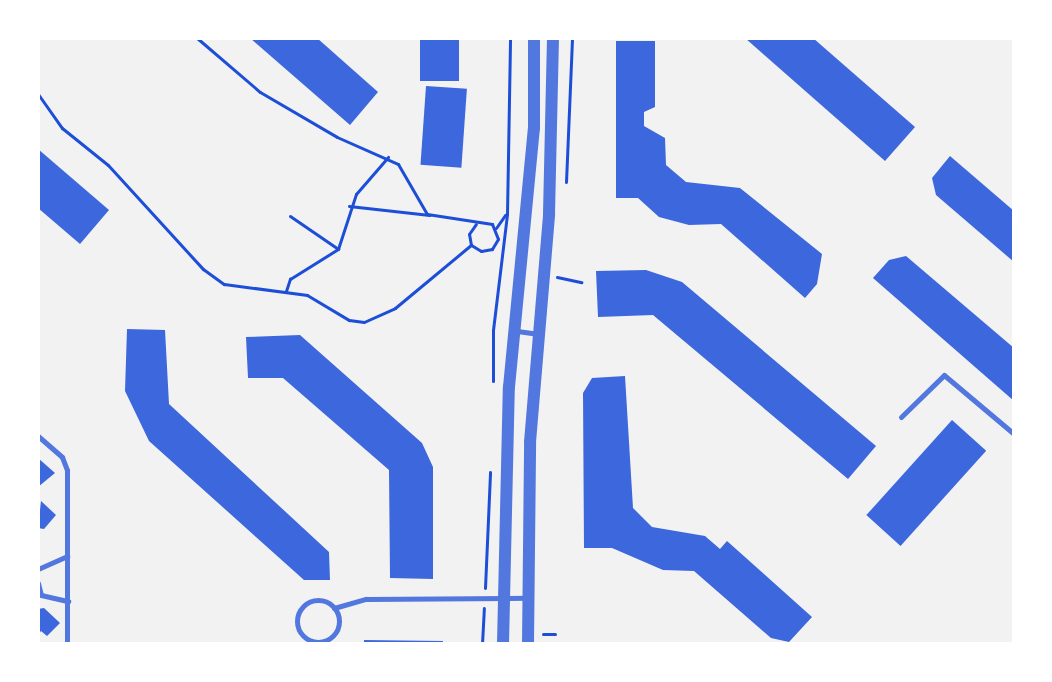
<!DOCTYPE html>
<html>
<head>
<meta charset="utf-8">
<style>
  body { margin:0 }
  #map { position:relative; width:1052px; height:682px; overflow:hidden; background:#f2f2f2; font-family:"Source Sans 3",sans-serif }
  div>[style] { position:absolute }
  .building>* { inset:0; background:#3d67dc; transform-origin:0 0 }
  .path>* { height:3px; margin:-1.5px; padding:0 1.5px; transform-origin:1.5px; border-radius:1.5px; background:#1d4ed8 }
  .service>* { height:5px; margin:-2.5px; padding:0 2.5px; transform-origin:2.5px; border-radius:2.5px; background:#5277de }
  .service>.ring { margin:-2.5px; padding:0; box-sizing:content-box; background:none; border:5px solid #5277de; border-radius:50% }
  .tertiary>* { height:12px; margin:-6px; padding:0 6px; transform-origin:6px; border-radius:6px; background:#5277de }
  span { translate:-50% -50%; white-space:nowrap; text-align:center; line-height:1.15; -webkit-text-stroke:6px #fff; paint-order:stroke }
  .frame { position:absolute; inset:0; border:40px solid #fff; pointer-events:none }
</style>
</head>
<body>
<div id="map">
  <div class="building">
    <i style="clip-path:polygon(250px 38px,317px 38px,378px 92px,350px 125px)"></i>
    <i style="left:420px;top:38px;width:39px;height:43px"></i>
    <i style="clip-path:polygon(745px 38px,813px 38px,915px 127px,885px 161px)"></i>
    <i style="clip-path:polygon(616px 41px,655px 41px,655px 107px,644px 112px,644px 126px,665px 138px,666px 165px,686px 182px,740px 188px,822px 254px,817px 284px,805px 298px,721px 224px,689px 225px,659px 217px,638px 198px,616px 198px)"></i>
    <i style="left:426px;top:86px;width:41px;height:79px;rotate:4deg"></i>
    <i style="clip-path:polygon(38px 149px,109px 210px,80px 244px,38px 208px)"></i>
    <i style="clip-path:polygon(950px 156px,1014px 211px,1014px 262px,936px 195px,932px 178px)"></i>
    <i style="clip-path:polygon(906px 256px,1014px 348px,1014px 401px,873px 278px,889px 260px)"></i>
    <i style="clip-path:polygon(646px 270px,682px 282px,876px 446px,848px 479px,653px 315px,598px 317px,596px 271px)"></i>
    <i style="clip-path:polygon(127px 329px,165px 330px,169px 404px,329px 552px,330px 580px,304px 580px,149px 441px,125px 391px)"></i>
    <i style="clip-path:polygon(300px 335px,422px 443px,433px 467px,433px 579px,390px 578px,389px 470px,283px 378px,248px 378px,246px 337px)"></i>
    <i style="clip-path:polygon(625px 376px,633px 508px,652px 527px,705px 536px,720px 549px,727px 541px,812px 617px,789px 642px,771px 638px,694px 571px,663px 570px,612px 548px,584px 548px,583px 393px,592px 378px)"></i>
    <i style="left:952px;top:420px;width:46px;height:128px;rotate:42deg"></i>
    <i style="clip-path:polygon(38px 458px,55px 473px,38px 487px)"></i>
    <i style="clip-path:polygon(41px 501px,56px 515px,44px 529px,38px 528px)"></i>
    <i style="clip-path:polygon(44px 608px,60px 623px,47px 636px,41px 631px,38px 635px,38px 609px)"></i>
    <i style="clip-path:polygon(364px 640px,443px 641px,443px 644px,364px 644px)"></i>
  </div>
  <div class="path">
    <i style="left:197px;top:38px;width:83px;rotate:40.6deg"></i>
    <i style="left:260px;top:92px;width:89px;rotate:30.3deg"></i>
    <i style="left:337px;top:137px;width:67px;rotate:23.9deg"></i>
    <i style="left:398px;top:164px;width:58px;rotate:59.9deg"></i>
    <i style="left:427px;top:214px;width:66px;rotate:8.7deg"></i>
    <i style="left:492px;top:224px;width:16px;rotate:68deg"></i>
    <i style="left:498px;top:239px;width:12px;rotate:121deg"></i>
    <i style="left:492px;top:249px;width:11px;rotate:170deg"></i>
    <i style="left:481px;top:251px;width:12px;rotate:-149deg"></i>
    <i style="left:471px;top:245px;width:11px;rotate:-100deg"></i>
    <i style="left:469px;top:234px;width:12px;rotate:-55deg"></i>
    <i style="left:38px;top:94px;width:42px;rotate:54.8deg"></i>
    <i style="left:62px;top:128px;width:59px;rotate:38.8deg"></i>
    <i style="left:108px;top:165px;width:141px;rotate:47.6deg"></i>
    <i style="left:203px;top:269px;width:26px;rotate:36deg"></i>
    <i style="left:224px;top:284px;width:84px;rotate:7.5deg"></i>
    <i style="left:307px;top:295px;width:49px;rotate:30.8deg"></i>
    <i style="left:349px;top:320px;width:15px;rotate:8deg"></i>
    <i style="left:364px;top:322px;width:34px;rotate:-24deg"></i>
    <i style="left:395px;top:308px;width:99px;rotate:-39.7deg"></i>
    <i style="left:566px;top:182px;width:144px;rotate:-87.6deg"></i>
    <i style="left:349px;top:206px;width:81px;rotate:6.4deg"></i>
    <i style="left:290px;top:216px;width:58px;rotate:34.5deg"></i>
    <i style="left:496px;top:228px;width:16px;rotate:-55deg"></i>
    <i style="left:557px;top:277px;width:25px;rotate:12deg"></i>
    <i style="left:286px;top:291px;width:13px;rotate:-72deg"></i>
    <i style="left:290px;top:279px;width:57px;rotate:-32deg"></i>
    <i style="left:338px;top:249px;width:58px;rotate:-71.9deg"></i>
    <i style="left:356px;top:194px;width:49px;rotate:-49.1deg"></i>
    <i style="left:493px;top:381px;width:51px;rotate:-90deg"></i>
    <i style="left:493px;top:330px;width:117px;rotate:-83.1deg"></i>
    <i style="left:507px;top:214px;width:176px;rotate:-89deg"></i>
    <i style="left:485px;top:588px;width:116px;rotate:-87.5deg"></i>
    <i style="left:543px;top:634px;width:12px"></i>
    <i style="left:482px;top:644px;width:36px;rotate:-87deg"></i>
  </div>
  <div class="service">
    <i style="left:517px;top:331px;width:22px;rotate:8deg"></i>
    <i style="left:901px;top:417px;width:60px;rotate:-44.3deg"></i>
    <i style="left:944px;top:375px;width:92px;rotate:40.1deg"></i>
    <i style="left:38px;top:436px;width:32px;rotate:41deg"></i>
    <i style="left:62px;top:457px;width:14px;rotate:69deg"></i>
    <i style="left:67px;top:470px;width:174px;rotate:90deg"></i>
    <i style="left:38px;top:569px;width:32px;rotate:-24deg"></i>
    <i style="left:38px;top:583px;width:12px;rotate:76deg"></i>
    <i style="left:41px;top:595px;width:28px;rotate:13deg"></i>
    <i class="ring" style="left:297px;top:600px;width:37px;height:37px"></i>
    <i style="left:334px;top:608px;width:33px;rotate:-16deg"></i>
    <i style="left:366px;top:599px;width:162px;rotate:-0.4deg"></i>
  </div>
  <div class="tertiary">
    <i style="left:503px;top:644px;width:257px;rotate:-88.7deg"></i>
    <i style="left:509px;top:387px;width:260px;rotate:-84.5deg"></i>
    <i style="left:534px;top:128px;width:90px;rotate:-90deg"></i>
    <i style="left:528px;top:644px;width:202px;rotate:-89.4deg"></i>
    <i style="left:530px;top:442px;width:229px;rotate:-85.2deg"></i>
    <i style="left:549px;top:214px;width:176px;rotate:-88.7deg"></i>
  </div>
  <div class="frame"></div>
</div>
</body>
</html>
